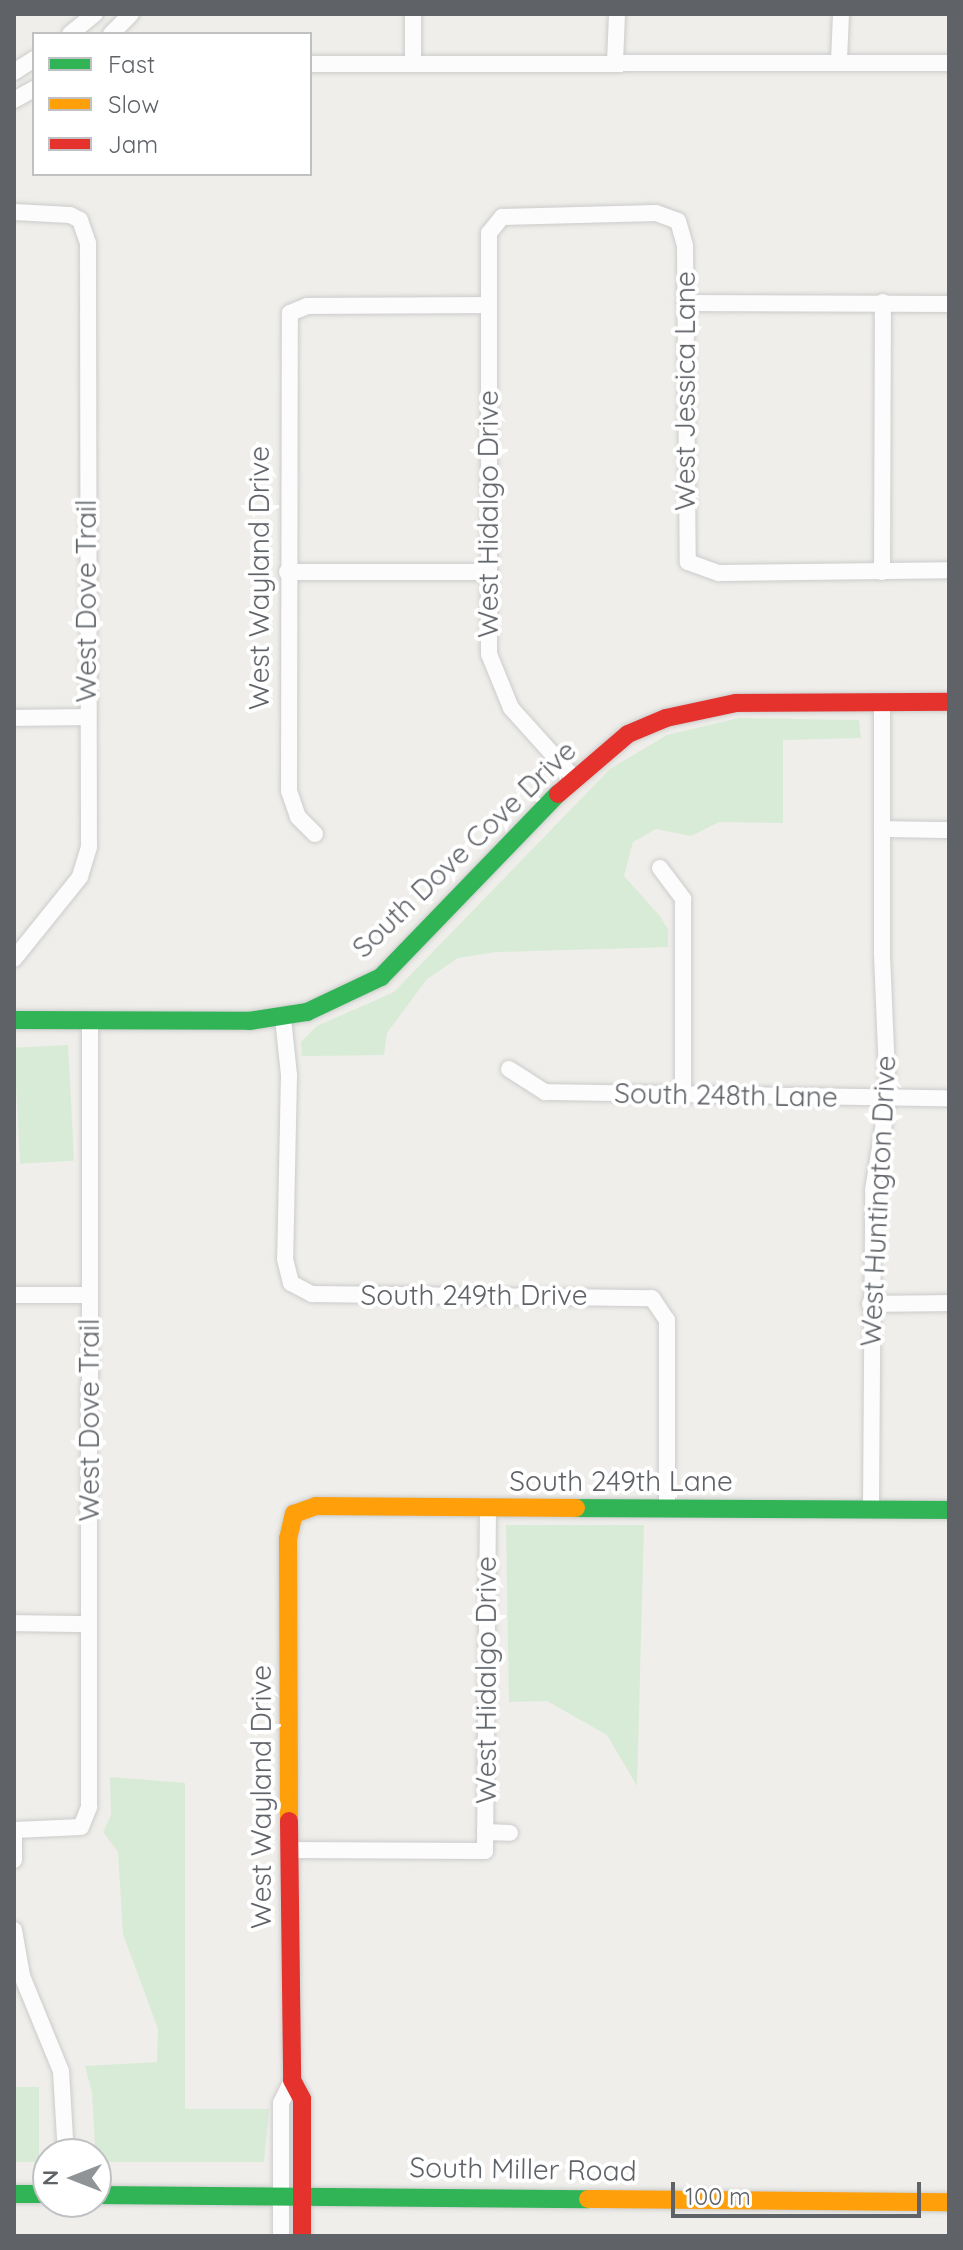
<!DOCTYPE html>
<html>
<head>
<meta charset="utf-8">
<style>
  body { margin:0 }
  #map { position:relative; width:963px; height:2250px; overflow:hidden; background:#efeeea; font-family:Quicksand,sans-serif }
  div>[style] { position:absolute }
  .green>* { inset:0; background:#d8ebd6; transform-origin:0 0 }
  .roads { filter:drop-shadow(0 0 2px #cbcccc) drop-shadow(0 0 2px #cbcccc) }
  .street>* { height:16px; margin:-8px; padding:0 8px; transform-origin:8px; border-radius:8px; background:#fdfcfc }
  .fast>* { height:18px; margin:-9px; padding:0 9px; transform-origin:9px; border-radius:9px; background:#30b455 }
  .slow>* { height:18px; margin:-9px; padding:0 9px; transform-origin:9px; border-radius:9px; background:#ff9f0a }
  .jam>* { height:18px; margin:-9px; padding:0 9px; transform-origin:9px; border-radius:9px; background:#e5322d }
  span { translate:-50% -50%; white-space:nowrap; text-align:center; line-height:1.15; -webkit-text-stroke:8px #fff; paint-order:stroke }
  .street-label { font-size:28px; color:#5f6368 }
  .frame { position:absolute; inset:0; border:16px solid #5f6368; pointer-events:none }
  .legend { position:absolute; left:32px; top:32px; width:280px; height:144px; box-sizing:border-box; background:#fff; border:2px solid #bfc1c3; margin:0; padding:10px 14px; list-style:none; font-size:24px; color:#5f6368 }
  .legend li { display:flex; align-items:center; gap:16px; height:40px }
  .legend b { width:40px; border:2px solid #bfc1c3 }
  .north { position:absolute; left:32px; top:2138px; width:80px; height:80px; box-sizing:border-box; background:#fff; border:2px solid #bfc1c3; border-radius:50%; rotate:270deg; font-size:22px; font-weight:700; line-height:32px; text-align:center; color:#5f6368 }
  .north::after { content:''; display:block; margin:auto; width:28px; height:36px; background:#919496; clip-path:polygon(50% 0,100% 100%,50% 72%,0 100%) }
  .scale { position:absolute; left:671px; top:2182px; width:250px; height:36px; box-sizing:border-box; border:4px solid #5f6368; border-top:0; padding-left:10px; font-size:24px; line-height:28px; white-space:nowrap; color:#5f6368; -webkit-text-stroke:6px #fff; paint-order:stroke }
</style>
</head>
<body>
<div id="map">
  <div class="green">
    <i style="clip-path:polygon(739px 718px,859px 720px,861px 738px,783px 740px,783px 823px,719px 822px,691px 836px,656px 829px,633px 842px,624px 876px,659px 915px,668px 929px,668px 947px,496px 952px,458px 958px,427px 979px,387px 1033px,384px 1055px,302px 1056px,301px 1042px,317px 1026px,394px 992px,610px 769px,667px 735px)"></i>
    <i style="left:68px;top:1045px;width:116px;height:54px;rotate:87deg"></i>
    <i style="clip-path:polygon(506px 1525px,644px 1525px,637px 1786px,607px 1735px,547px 1701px,509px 1702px)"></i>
    <i style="clip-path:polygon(110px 1777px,185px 1783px,185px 2109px,269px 2109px,264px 2162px,96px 2162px,92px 2093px,85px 2066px,157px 2062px,158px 2029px,123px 1934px,118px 1852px,103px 1832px,111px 1815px)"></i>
    <i style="left:14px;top:2087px;width:25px;height:75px"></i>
  </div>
  <div class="roads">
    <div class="street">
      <i style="left:413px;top:14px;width:50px;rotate:90deg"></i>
      <i style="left:70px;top:34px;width:32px;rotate:-39deg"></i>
      <i style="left:111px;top:34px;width:28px;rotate:-45deg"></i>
      <i style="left:839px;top:60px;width:46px;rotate:-87.5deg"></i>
      <i style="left:615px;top:62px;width:48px;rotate:-87.6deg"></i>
      <i style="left:310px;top:64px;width:639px;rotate:-0.09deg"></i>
      <i style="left:14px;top:72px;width:24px;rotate:-33deg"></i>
      <i style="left:14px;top:100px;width:23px;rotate:-29deg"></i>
      <i style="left:14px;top:212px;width:56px;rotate:3.1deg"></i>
      <i style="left:70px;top:215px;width:11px;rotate:27deg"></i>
      <i style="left:80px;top:220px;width:24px;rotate:71deg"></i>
      <i style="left:88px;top:243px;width:604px;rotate:89.91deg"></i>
      <i style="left:89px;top:847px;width:31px;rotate:107deg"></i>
      <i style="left:80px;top:877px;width:105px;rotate:128.8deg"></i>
      <i style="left:685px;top:303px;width:264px;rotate:0.2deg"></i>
      <i style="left:287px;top:572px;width:199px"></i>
      <i style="left:882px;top:572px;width:270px;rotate:-89.8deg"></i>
      <i style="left:14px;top:718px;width:72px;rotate:-0.8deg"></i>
      <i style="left:574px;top:778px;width:94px;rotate:-132deg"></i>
      <i style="left:511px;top:708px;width:58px;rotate:-112.2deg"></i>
      <i style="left:489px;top:654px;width:421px;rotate:-90deg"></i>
      <i style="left:489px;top:233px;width:21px;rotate:-51deg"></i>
      <i style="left:502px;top:217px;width:154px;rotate:-1.5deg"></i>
      <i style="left:656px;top:213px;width:23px;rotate:20deg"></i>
      <i style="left:678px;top:221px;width:26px;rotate:74deg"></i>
      <i style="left:685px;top:246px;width:316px;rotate:89.5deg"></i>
      <i style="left:688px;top:562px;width:33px;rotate:20deg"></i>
      <i style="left:719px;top:573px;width:230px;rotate:-0.7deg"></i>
      <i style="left:882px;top:829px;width:67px;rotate:0.9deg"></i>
      <i style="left:315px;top:834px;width:24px;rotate:-135deg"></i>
      <i style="left:298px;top:817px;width:28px;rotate:-109deg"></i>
      <i style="left:289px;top:791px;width:478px;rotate:-89.9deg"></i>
      <i style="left:290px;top:313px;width:18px;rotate:-22deg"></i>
      <i style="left:307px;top:306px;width:182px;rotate:-0.3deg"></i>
      <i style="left:660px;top:868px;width:39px;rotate:53deg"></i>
      <i style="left:683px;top:899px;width:195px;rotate:90deg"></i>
      <i style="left:283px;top:1018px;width:57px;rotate:84deg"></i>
      <i style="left:289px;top:1075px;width:184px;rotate:91.2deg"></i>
      <i style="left:285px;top:1259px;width:25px;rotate:76deg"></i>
      <i style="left:291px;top:1283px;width:24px;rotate:28deg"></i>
      <i style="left:312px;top:1294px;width:340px;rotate:0.7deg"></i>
      <i style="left:652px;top:1298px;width:27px;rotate:56deg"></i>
      <i style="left:667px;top:1320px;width:189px;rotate:90deg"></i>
      <i style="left:509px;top:1069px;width:43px;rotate:32.6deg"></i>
      <i style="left:545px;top:1092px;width:404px;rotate:0.9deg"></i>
      <i style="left:14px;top:1295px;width:76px"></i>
      <i style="left:870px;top:1304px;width:79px;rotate:-0.7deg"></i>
      <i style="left:871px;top:1509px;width:319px;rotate:-89.6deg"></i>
      <i style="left:873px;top:1190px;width:93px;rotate:-80.7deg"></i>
      <i style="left:888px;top:1098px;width:146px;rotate:-92.4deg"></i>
      <i style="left:882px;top:952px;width:250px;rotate:-90deg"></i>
      <i style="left:14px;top:1623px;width:74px;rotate:0.8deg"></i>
      <i style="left:14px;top:1830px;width:67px;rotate:-2.6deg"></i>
      <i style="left:81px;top:1827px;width:22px;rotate:-68deg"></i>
      <i style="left:89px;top:1807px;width:787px;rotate:-89.93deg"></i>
      <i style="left:485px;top:1832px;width:25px;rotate:2deg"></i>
      <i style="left:289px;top:1850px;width:196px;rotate:0.3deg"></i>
      <i style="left:485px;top:1851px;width:343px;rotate:-89.5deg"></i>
      <i style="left:14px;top:1860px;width:30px;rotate:-90deg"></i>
      <i style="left:14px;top:1930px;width:47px;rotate:80.1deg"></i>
      <i style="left:22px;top:1976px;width:103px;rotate:67.7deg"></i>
      <i style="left:61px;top:2071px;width:83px;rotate:86.6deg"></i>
      <i style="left:281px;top:2236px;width:133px;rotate:-90deg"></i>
      <i style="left:281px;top:2103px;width:25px;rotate:-64deg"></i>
    </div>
    <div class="fast">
      <i style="left:14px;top:1020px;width:235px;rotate:0.2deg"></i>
      <i style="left:249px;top:1021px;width:59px;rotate:-8.8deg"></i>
      <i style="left:307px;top:1012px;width:82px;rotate:-25.3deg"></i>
      <i style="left:381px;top:977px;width:255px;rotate:-46deg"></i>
      <i style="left:576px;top:1508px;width:373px;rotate:0.3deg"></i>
      <i style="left:14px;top:2194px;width:34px"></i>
      <i style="left:96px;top:2195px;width:492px;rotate:0.5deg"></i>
    </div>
    <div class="slow">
      <i style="left:289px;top:1821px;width:282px;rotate:-90.2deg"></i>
      <i style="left:288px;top:1539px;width:26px;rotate:-77deg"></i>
      <i style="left:294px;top:1514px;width:23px;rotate:-20deg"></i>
      <i style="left:316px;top:1506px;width:260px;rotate:0.4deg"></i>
      <i style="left:588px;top:2199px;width:361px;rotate:0.5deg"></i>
    </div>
    <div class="jam">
      <i style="left:558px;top:794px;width:92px;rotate:-40.6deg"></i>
      <i style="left:628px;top:734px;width:41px;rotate:-22.8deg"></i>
      <i style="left:666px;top:718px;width:72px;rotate:-12.1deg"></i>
      <i style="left:736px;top:703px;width:213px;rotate:-0.3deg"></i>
      <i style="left:289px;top:1821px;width:259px;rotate:89.3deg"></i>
      <i style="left:292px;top:2080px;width:21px;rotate:62deg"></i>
      <i style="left:302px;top:2099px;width:137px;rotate:90deg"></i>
    </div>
  </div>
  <div class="street-label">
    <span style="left:685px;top:391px;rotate:-90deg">West Jessica Lane</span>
    <span style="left:488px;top:514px;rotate:-90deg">West Hidalgo Drive</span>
    <span style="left:259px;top:578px;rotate:-90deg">West Wayland Drive</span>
    <span style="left:86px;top:601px;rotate:-90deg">West Dove Trail</span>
    <span style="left:464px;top:849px;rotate:-44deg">South Dove Cove Drive</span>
    <span style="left:726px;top:1095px;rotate:1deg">South 248th Lane</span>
    <span style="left:878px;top:1201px;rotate:-87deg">West Huntington Drive</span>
    <span style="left:474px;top:1295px">South 249th Drive</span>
    <span style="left:89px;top:1420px;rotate:-90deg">West Dove Trail</span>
    <span style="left:621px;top:1481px">South 249th Lane</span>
    <span style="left:486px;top:1680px;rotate:-90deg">West Hidalgo Drive</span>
    <span style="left:261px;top:1797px;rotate:-90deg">West Wayland Drive</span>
    <span style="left:523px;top:2169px;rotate:1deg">South Miller Road</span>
  </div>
  <div class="frame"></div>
  <ul class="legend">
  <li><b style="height:10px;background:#30b455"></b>Fast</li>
  <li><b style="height:10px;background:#ff9f0a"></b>Slow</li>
  <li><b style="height:10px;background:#e5322d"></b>Jam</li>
  </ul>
  <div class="north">N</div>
  <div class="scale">100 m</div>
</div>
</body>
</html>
